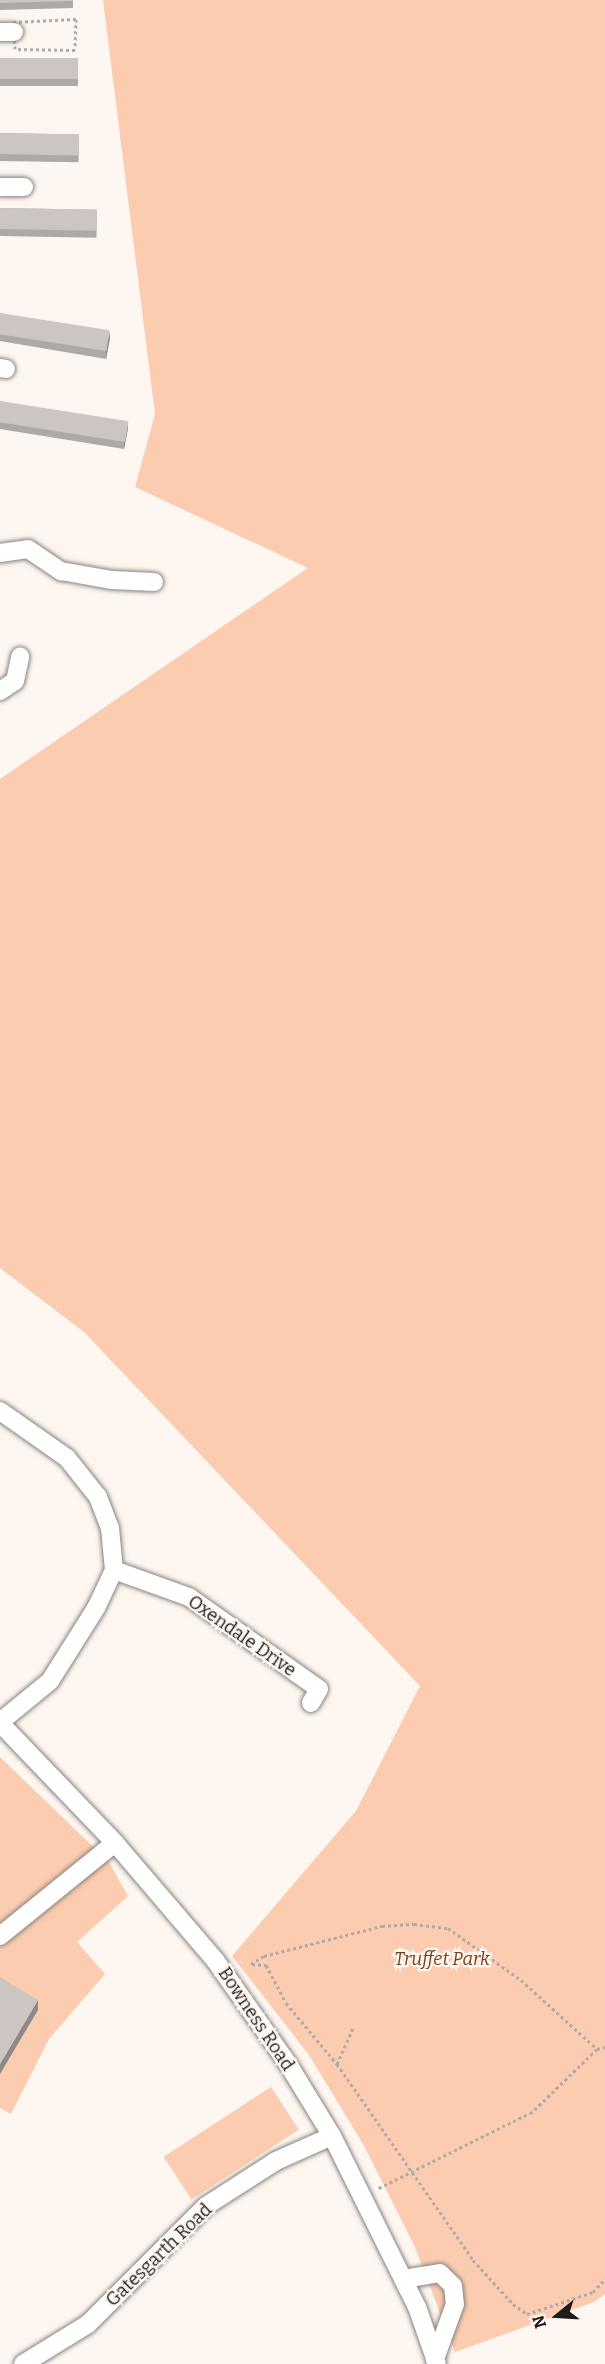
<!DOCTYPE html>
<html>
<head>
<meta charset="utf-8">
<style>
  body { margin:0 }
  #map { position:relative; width:605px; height:2364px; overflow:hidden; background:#fdf6f1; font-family:Bitter,serif }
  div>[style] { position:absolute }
  .green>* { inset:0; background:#fbccb0; transform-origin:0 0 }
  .path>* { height:3px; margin-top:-1.5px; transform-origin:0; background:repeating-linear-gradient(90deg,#b1aba7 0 3px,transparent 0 6px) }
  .roads { filter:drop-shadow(0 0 2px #89837f) drop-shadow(0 0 2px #89837f) }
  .minor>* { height:18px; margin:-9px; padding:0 9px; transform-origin:9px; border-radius:9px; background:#fff }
  .wall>* { inset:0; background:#afa9a6; transform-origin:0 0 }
  .shaded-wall>* { inset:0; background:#8f8a87 }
  .building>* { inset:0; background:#ccc5c1; transform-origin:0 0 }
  span { translate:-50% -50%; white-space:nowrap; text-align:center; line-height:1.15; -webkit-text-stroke:4.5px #fdf6f1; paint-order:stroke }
  .street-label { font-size:18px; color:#1e1b1a }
  .park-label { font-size:18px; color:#794016; font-style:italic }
  .north { position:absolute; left:527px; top:2286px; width:60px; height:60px; -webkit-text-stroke:4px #fdf6f1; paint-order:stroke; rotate:252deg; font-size:16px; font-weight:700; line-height:24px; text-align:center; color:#1e1b1a }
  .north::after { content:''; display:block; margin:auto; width:21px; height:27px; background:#1e1b1a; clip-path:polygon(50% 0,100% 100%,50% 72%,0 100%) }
</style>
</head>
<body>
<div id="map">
  <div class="green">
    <i style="clip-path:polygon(103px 0,605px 0,605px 2294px,594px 2302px,455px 2352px,414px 2245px,363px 2144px,309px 2055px,232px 1956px,356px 1811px,420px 1686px,84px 1332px,0 1268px,0 779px,308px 568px,135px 487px,155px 414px)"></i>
    <i style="clip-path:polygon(0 1757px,109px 1862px,128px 1896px,77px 1942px,105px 1974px,49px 2039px,11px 2114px,0 2108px)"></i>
    <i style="left:271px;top:2087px;width:51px;height:128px;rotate:57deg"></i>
  </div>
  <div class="path">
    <i style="left:76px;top:19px;width:31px;rotate:92deg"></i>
    <i style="left:75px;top:50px;width:60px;rotate:-179deg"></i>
    <i style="left:15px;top:49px;width:27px;rotate:-94deg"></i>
    <i style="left:13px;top:22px;width:63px;rotate:-2.7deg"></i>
    <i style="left:251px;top:1964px;width:15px;rotate:-32deg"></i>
    <i style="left:264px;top:1956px;width:122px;rotate:-14.3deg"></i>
    <i style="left:382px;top:1926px;width:32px;rotate:-4deg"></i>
    <i style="left:414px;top:1924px;width:34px;rotate:7deg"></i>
    <i style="left:448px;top:1928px;width:90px;rotate:35.5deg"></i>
    <i style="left:521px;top:1980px;width:103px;rotate:42.2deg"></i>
    <i style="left:597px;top:2049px;width:91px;rotate:135.9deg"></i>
    <i style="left:532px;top:2112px;width:173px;rotate:153.6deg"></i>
    <i style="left:252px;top:1964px;width:14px;rotate:4deg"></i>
    <i style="left:266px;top:1965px;width:43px;rotate:62.2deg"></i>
    <i style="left:286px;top:2003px;width:80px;rotate:50.1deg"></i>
    <i style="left:337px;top:2064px;width:239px;rotate:55.2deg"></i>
    <i style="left:473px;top:2260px;width:59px;rotate:47.7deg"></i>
    <i style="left:513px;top:2304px;width:17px;rotate:36deg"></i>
    <i style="left:527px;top:2314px;width:70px;rotate:-18.4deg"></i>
    <i style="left:593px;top:2292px;width:18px;rotate:-47deg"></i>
    <i style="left:597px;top:2049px;width:8px;rotate:-14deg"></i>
    <i style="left:337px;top:2064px;width:39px;rotate:-66deg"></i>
  </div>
  <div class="roads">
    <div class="minor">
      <i style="left:0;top:32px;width:14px"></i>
      <i style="left:0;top:187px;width:24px"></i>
      <i style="left:0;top:368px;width:6px;rotate:9deg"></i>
      <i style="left:0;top:553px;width:28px;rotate:-8deg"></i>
      <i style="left:28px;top:549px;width:40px;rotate:34deg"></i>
      <i style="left:61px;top:571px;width:52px;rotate:10deg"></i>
      <i style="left:112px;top:580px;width:42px;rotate:2.7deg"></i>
      <i style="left:0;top:691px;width:18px;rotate:-34deg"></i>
      <i style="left:15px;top:681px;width:25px;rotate:-78deg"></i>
      <i style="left:0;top:1411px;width:82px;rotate:35deg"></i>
      <i style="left:67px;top:1458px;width:50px;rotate:51.5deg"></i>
      <i style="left:98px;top:1497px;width:33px;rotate:69deg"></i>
      <i style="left:110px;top:1528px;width:42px;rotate:84.6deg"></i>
      <i style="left:114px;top:1570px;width:42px;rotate:115.3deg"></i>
      <i style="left:96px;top:1608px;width:86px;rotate:122.2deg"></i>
      <i style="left:50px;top:1681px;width:65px;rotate:140.6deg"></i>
      <i style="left:114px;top:1570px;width:80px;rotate:19.8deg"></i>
      <i style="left:189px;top:1597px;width:159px;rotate:35.3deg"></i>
      <i style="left:319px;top:1689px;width:16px;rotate:120deg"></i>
      <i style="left:0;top:1723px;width:166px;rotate:46.2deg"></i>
      <i style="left:115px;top:1843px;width:154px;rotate:49.5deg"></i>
      <i style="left:215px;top:1960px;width:127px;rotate:54.9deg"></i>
      <i style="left:288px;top:2064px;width:84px;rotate:58.6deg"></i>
      <i style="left:332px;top:2136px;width:191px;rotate:63.6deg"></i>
      <i style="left:417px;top:2307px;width:60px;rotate:70.7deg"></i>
      <i style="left:0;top:1936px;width:148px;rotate:-39deg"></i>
      <i style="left:403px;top:2279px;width:37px;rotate:-9deg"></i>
      <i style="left:440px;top:2273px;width:18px;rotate:45deg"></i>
      <i style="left:453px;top:2286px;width:18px;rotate:84deg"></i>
      <i style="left:455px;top:2304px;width:59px;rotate:110deg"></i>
      <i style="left:23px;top:2364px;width:76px;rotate:-31.6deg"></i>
      <i style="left:88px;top:2324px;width:167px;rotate:-45deg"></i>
      <i style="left:206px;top:2206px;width:83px;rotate:-32.7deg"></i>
      <i style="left:276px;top:2161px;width:61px;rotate:-24.1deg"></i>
    </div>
  </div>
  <div class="wall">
    <i style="clip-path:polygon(0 0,73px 0,73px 8px,0 10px)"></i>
    <i style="left:0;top:58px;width:78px;height:28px"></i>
    <i style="left:0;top:133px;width:79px;height:28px;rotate:1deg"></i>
    <i style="left:0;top:208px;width:97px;height:28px;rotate:1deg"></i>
    <i style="clip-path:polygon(0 313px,110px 338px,106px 359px,0 341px)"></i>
    <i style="clip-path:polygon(0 401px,128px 428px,124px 449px,0 429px)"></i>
  </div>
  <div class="shaded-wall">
    <i style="clip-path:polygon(110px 331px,110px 338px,106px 359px,106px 352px)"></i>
    <i style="clip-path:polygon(128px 421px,128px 428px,124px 449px,124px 442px)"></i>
    <i style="clip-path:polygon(38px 2000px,38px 2010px,0 2074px,0 2064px)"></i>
  </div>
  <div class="building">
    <i style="clip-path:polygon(0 0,73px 0,73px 1px,0 3px)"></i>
    <i style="left:0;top:58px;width:78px;height:21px"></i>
    <i style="left:0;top:133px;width:79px;height:21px;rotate:1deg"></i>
    <i style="left:0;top:208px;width:97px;height:21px;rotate:1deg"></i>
    <i style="left:0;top:313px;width:111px;height:21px;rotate:9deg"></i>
    <i style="left:0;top:401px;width:130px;height:21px;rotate:9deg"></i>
    <i style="clip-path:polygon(0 1977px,38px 2000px,0 2064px)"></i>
  </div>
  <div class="street-label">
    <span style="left:242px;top:1636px;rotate:35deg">Oxendale Drive</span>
    <span style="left:256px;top:2019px;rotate:56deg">Bowness Road</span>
    <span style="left:159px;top:2255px;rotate:-44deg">Gatesgarth Road</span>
  </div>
  <div class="park-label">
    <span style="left:442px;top:1959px">Truffet Park</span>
  </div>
  <div class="north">N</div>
</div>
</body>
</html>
